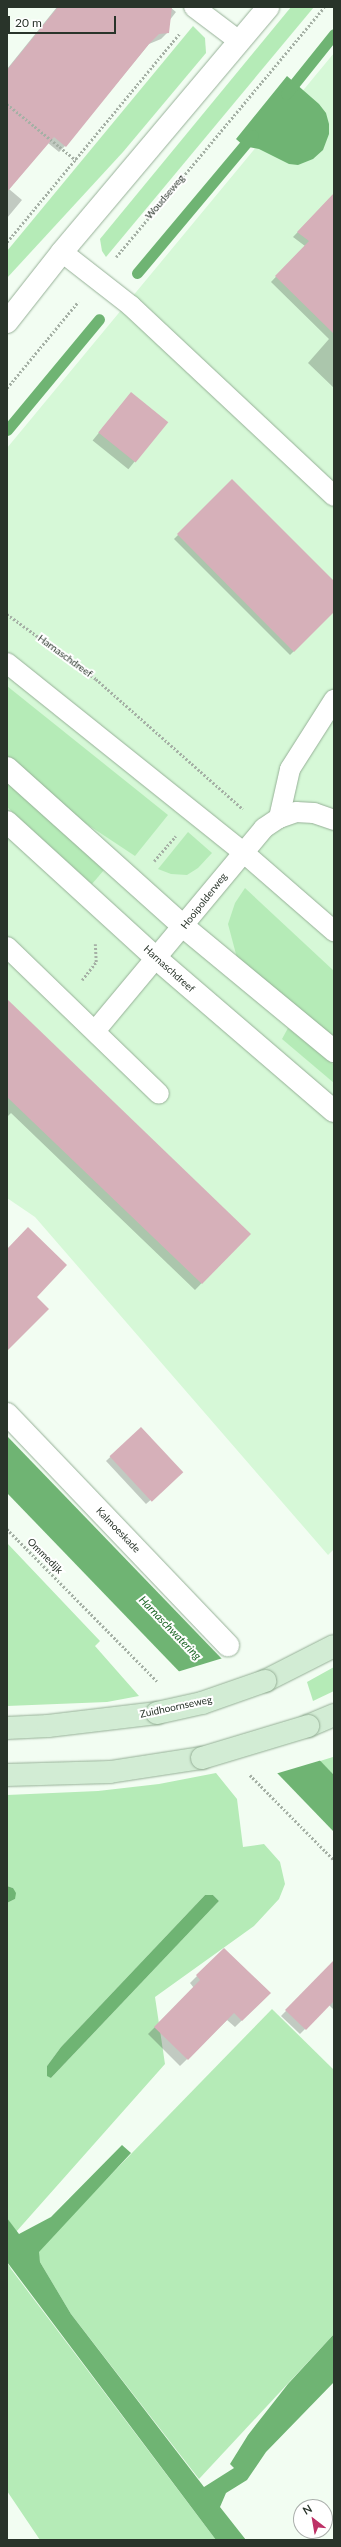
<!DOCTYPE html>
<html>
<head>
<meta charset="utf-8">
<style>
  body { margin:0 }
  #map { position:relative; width:341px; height:2547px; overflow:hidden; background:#f2fdf2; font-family:Lato,sans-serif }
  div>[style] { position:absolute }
  .built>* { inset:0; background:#d6f8d7 }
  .green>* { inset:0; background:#b5ebb7 }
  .water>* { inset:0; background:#6fb473 }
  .pier>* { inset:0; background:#f2fdf2 }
  .shadow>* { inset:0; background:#0003; transform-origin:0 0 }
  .stream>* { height:11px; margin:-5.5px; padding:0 5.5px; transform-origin:5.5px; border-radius:5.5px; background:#6fb473 }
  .building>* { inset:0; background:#d6b0b9; transform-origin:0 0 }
  .path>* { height:2.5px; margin-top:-1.25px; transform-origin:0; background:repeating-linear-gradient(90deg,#a5b0a5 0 2px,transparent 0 4px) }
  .roads { filter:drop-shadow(0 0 1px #96b097) drop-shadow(0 0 1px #96b097) }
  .service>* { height:20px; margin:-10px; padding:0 10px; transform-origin:10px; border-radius:10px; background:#fff }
  .minor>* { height:22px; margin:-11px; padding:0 11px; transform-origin:11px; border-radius:11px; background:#fff }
  .tertiary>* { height:22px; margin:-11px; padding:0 11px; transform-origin:11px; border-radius:11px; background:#fff }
  .secondary>* { height:22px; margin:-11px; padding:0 11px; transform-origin:11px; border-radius:11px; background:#d2ecd4 }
  .bridges { filter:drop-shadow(0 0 1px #96b097) drop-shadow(0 0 1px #96b097) }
  .secondary-bridge>* { height:22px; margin:-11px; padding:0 11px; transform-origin:11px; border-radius:11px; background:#d2ecd4 }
  span { translate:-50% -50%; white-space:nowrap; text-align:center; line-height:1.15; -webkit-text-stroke:4px #fff; paint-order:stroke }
  .street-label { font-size:10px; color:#29342a }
  .water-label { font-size:11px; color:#21682a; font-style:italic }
  .frame { position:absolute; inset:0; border:8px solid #29342a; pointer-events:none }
  .north { position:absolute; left:293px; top:2499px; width:40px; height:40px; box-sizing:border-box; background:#fff; border:1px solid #a9aeaa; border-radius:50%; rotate:329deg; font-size:11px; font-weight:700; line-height:16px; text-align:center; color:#29342a }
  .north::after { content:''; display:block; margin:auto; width:14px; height:18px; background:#bd3166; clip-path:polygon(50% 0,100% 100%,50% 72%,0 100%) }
  .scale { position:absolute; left:8px; top:16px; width:108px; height:18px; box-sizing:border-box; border:2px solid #29342a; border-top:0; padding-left:5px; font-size:12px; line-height:14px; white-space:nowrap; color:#29342a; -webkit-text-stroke:3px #fff; paint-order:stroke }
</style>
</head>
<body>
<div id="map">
  <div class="built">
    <i style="clip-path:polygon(334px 53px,334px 1549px,328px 1555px,35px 1217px,7px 1198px,7px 448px)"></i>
  </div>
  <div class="green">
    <i style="clip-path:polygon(291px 7px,314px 7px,106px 257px,102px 251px,100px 239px)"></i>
    <i style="clip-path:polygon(193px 26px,205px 38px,206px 53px,123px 152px,7px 278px,7px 251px)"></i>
    <i style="clip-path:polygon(7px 686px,168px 815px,135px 856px,70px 813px,7px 756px)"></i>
    <i style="clip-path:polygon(7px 783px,104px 870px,92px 884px,7px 807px)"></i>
    <i style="clip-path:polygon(188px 832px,212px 853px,198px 868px,187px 875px,171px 874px,158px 869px)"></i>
    <i style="clip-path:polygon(245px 888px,334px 971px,334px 1038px,237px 958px,228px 924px,235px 903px)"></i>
    <i style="clip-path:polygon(288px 1028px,334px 1065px,334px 1083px,282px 1039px)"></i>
    <i style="clip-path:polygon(7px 1543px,100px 1641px,95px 1646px,139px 1696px,107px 1702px,7px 1706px)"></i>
    <i style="clip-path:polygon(334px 1667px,334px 1691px,313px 1701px,307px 1682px)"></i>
    <i style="clip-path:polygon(333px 1757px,334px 1758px,334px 1775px,320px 1761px)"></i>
    <i style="clip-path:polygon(evenodd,216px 1773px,237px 1799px,243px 1847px,264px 1844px,280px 1862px,285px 1884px,279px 1899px,254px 1926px,155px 1997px,165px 2064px,16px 2232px,7px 2218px,7px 1903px,15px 1899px,13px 1888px,7px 1886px,7px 1795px,98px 1791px,159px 1784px,216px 1773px,205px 1895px,213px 1895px,219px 1901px,51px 2078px,47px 2066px,61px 2047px,205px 1895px)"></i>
    <i style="clip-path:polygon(272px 2009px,334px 2070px,334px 2334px,199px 2479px,71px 2314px,40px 2262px,38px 2252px,60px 2227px)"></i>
    <i style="clip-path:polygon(7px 2262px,11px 2269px,216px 2540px,40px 2540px,7px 2491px)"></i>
  </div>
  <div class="water">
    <i style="clip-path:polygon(287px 76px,319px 104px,326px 113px,329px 124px,329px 134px,323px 150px,313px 159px,298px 165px,289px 164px,259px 149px,244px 146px,236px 139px)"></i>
    <i style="clip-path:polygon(7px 1436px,334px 1775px,334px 1832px,7px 1493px)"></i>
    <i style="clip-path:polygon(7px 1886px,13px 1888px,16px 1893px,15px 1899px,7px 1903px)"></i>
    <i style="clip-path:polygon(205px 1895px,213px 1895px,219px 1901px,51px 2078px,47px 2076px,47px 2066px,61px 2047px)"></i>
    <i style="clip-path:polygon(122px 2145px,131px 2153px,39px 2252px,40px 2262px,71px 2314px,204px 2487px,234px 2468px,230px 2464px,248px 2435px,288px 2384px,334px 2334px,334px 2382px,266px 2452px,247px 2480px,226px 2493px,220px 2507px,246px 2540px,216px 2540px,7px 2262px,7px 2218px,19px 2234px,51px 2217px)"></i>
  </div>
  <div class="pier">
    <i style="clip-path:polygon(223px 1658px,322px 1760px,275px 1774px,177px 1672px)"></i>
  </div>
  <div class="shadow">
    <i style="clip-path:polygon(57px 7px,170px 7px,176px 12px,169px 21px,168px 32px,161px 39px,149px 44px,65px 146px,59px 152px,48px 143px,9px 189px,22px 200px,7px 218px,7px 69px)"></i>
    <i style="clip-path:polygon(334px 194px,334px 388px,308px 363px,329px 339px,271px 282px,305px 246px,293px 237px)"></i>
    <i style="left:131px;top:393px;width:46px;height:61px;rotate:39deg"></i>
    <i style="clip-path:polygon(232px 481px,334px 583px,334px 611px,290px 655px,174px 539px)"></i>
    <i style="clip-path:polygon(7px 1001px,249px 1234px,195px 1290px,11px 1113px,7px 1117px)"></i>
    <i style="clip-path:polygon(141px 1428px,178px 1476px,146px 1504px,106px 1461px)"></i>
    <i style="clip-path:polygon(224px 1949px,270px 1993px,235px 2027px,227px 2020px,180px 2066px,148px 2034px,194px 1988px,190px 1983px)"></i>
    <i style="clip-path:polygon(334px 1962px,334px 2010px,329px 2005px,300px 2034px,281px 2016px)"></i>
  </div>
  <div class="stream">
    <i style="left:286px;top:94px;width:77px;rotate:-51.3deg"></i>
    <i style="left:137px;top:273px;width:180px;rotate:-50deg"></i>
    <i style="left:7px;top:430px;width:144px;rotate:-50.3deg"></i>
  </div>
  <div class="building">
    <i style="clip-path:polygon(58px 7px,172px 7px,169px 33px,159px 34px,149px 44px,66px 147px,54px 137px,7px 192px,7px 70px)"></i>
    <i style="clip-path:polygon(334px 193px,334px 334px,275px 276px,309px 241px,297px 232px)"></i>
    <i style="left:131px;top:392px;width:48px;height:52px;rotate:39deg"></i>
    <i style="clip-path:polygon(232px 479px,334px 581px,334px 612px,294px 652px,177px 534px)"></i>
    <i style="clip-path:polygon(7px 999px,251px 1234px,202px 1284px,7px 1097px)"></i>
    <i style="clip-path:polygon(28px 1227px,67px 1265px,37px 1297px,49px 1309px,7px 1351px,7px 1249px)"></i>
    <i style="left:141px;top:1427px;width:62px;height:43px;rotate:47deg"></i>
    <i style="clip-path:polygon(224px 1948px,271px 1993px,242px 2021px,234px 2013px,188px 2060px,154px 2027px,200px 1980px,196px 1975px)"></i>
    <i style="clip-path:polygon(334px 1960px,334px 2001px,306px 2030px,285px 2010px)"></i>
  </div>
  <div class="path">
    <i style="left:7px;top:104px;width:89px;rotate:39.1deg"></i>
    <i style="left:7px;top:242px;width:271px;rotate:-50.4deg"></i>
    <i style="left:116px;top:257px;width:325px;rotate:-50.2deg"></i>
    <i style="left:7px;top:388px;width:112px;rotate:-50.5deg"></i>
    <i style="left:7px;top:614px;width:110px;rotate:36.1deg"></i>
    <i style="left:96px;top:679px;width:196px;rotate:41.5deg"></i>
    <i style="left:154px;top:861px;width:33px;rotate:-49deg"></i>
    <i style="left:82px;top:980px;width:23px;rotate:-52deg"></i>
    <i style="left:96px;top:962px;width:18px;rotate:-93deg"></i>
    <i style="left:7px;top:1529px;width:215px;rotate:45.4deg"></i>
    <i style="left:250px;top:1775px;width:120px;rotate:45.3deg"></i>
  </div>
  <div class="roads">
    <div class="service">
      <i style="left:194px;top:7px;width:56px;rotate:37.1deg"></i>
      <i style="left:62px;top:252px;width:88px;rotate:38deg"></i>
      <i style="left:131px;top:306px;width:278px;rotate:43.1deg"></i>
      <i style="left:7px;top:663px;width:302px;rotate:38.7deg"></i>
      <i style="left:243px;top:852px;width:121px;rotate:41deg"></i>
      <i style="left:279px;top:818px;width:50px;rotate:-77.3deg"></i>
      <i style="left:290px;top:769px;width:82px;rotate:-57.5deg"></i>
      <i style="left:7px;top:947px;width:211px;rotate:44deg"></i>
      <i style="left:95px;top:1031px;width:264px;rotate:-50.2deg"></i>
      <i style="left:264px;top:828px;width:18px;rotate:-34deg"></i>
      <i style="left:279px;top:818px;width:18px;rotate:-19deg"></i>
      <i style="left:296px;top:812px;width:18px;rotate:3deg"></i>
      <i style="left:314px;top:813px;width:21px;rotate:19deg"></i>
    </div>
    <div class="minor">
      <i style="left:7px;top:322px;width:89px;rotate:-51.8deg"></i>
      <i style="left:62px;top:252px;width:320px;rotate:-49.9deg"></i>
      <i style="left:7px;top:1414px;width:320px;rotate:46.3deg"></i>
    </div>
    <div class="tertiary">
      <i style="left:7px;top:768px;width:238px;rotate:41.9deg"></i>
      <i style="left:184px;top:927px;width:195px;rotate:39.6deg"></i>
      <i style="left:7px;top:822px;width:203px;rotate:42.4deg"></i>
      <i style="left:157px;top:959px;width:233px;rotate:40.7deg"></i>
    </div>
    <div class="secondary">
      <i style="left:265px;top:1681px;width:77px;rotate:-26.9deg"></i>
      <i style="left:308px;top:1726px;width:28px;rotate:-23deg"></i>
      <i style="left:7px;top:1728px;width:41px;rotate:-2.8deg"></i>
      <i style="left:48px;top:1726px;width:110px;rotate:-6.8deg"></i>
      <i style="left:7px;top:1775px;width:103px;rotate:-1.7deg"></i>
      <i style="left:110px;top:1772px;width:93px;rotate:-8.7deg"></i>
    </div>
  </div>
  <div class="bridges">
    <div class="secondary-bridge">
      <i style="left:157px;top:1713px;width:46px;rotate:-12.5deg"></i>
      <i style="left:202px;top:1703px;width:67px;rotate:-19.2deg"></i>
      <i style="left:202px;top:1758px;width:111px;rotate:-16.8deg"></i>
    </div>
  </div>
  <div class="street-label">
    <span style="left:165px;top:197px;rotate:-50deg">Woudseweg</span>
    <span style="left:65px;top:656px;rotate:36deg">Harnaschdreef</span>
    <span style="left:204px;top:901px;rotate:-52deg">Hooipolderweg</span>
    <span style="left:169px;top:969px;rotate:42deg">Harnaschdreef</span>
    <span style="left:118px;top:1530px;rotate:46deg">Kalmoeskade</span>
    <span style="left:45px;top:1556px;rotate:45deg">Ommedijk</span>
    <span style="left:176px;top:1707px;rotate:-12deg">Zuidhoornseweg</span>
  </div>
  <div class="water-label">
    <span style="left:170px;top:1628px;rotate:46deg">Harnaschwatering</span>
  </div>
  <div class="frame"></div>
  <div class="north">N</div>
  <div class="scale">20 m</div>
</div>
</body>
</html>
